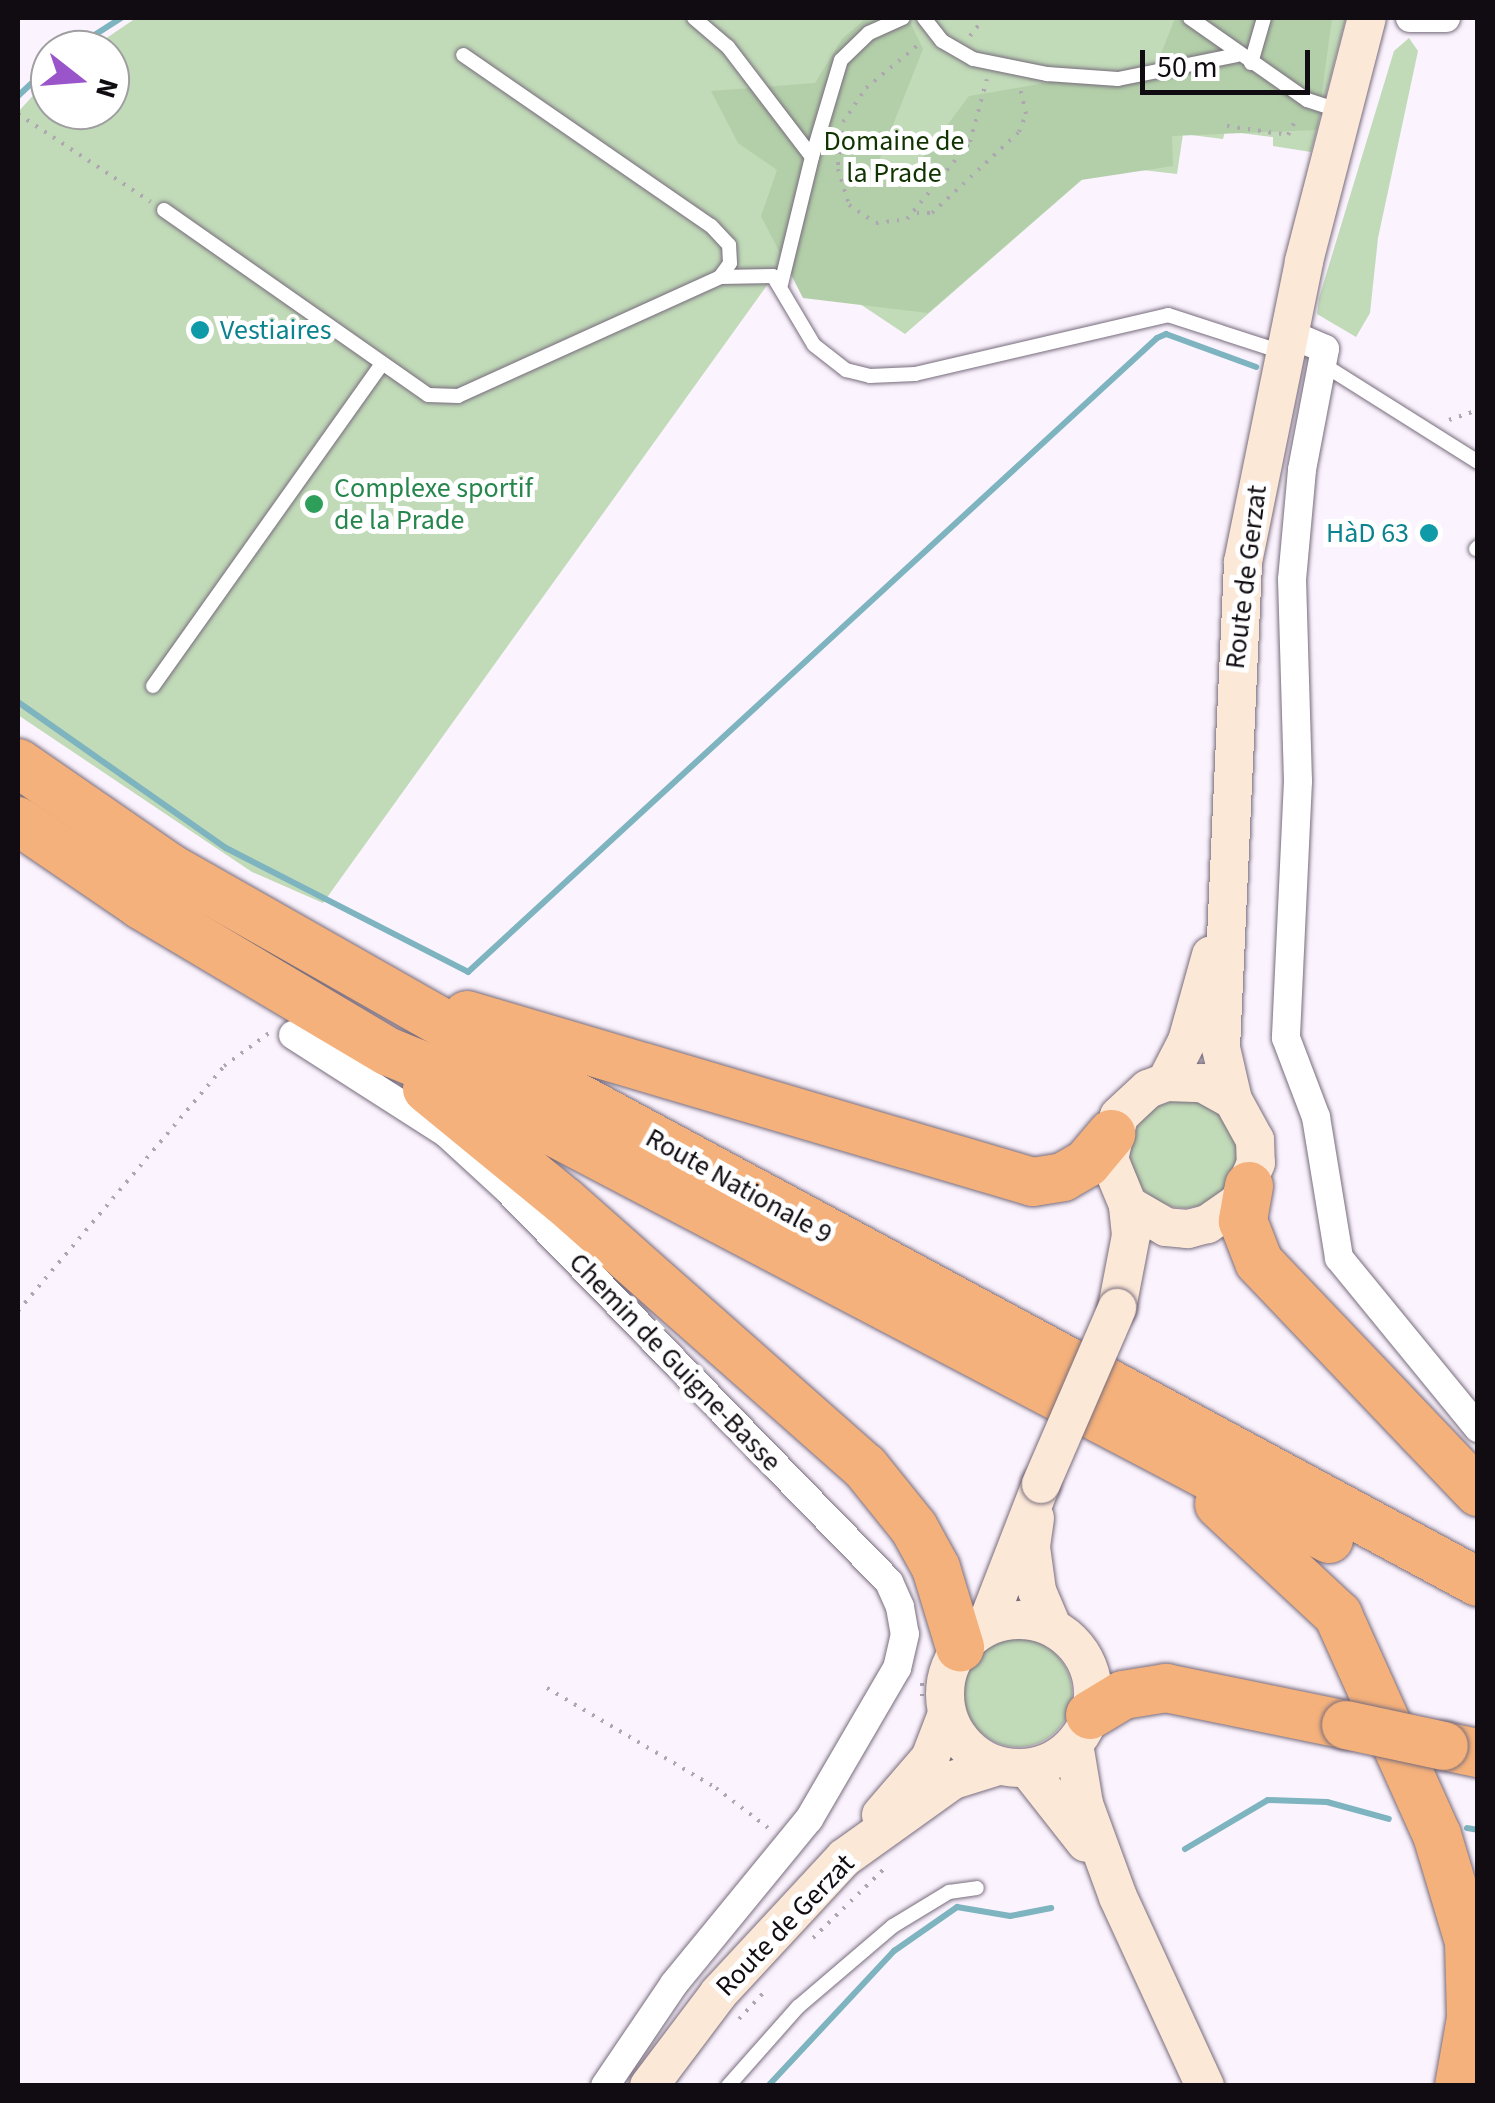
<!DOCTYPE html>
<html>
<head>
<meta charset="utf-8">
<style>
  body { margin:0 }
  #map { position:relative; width:1495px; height:2103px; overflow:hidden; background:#fbf3fe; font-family:"Source Sans 3",sans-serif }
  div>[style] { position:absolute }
  .green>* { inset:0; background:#c1dab8 }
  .round { border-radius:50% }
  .forest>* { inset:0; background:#b3cfa9 }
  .stream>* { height:6px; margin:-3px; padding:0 3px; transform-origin:3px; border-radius:3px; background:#7db4bf }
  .path>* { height:4px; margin-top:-2px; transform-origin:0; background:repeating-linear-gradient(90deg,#aea7b1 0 2.5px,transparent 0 10.5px) }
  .roads { filter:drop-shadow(0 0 2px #776c7c) drop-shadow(0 0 2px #776c7c) }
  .lane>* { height:14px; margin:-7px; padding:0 7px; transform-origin:7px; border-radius:7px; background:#fff }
  .street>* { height:28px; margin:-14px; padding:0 14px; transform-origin:14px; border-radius:14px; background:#fff }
  .secondary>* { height:38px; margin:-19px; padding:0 19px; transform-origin:19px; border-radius:19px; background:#fce8d7 }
  .secondary>.ring { margin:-19px; padding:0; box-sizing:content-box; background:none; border:38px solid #fce8d7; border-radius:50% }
  .highway>* { height:48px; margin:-24px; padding:0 24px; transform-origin:24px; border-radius:24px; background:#f5b17b }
  .bridges { filter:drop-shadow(0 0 2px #776c7c) drop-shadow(0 0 2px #776c7c) }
  .secondary-bridge>* { height:38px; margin:-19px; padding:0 19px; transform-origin:19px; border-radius:19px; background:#fce8d7 }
  .highway-bridge>* { height:48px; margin:-24px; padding:0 24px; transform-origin:24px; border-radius:24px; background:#f5b17b }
  .dots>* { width:28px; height:28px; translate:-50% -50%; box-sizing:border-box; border:5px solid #fff; border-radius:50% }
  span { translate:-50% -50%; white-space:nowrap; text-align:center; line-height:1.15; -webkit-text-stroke:10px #fff; paint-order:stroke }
  .park-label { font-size:28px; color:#103300 }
  .culture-label { font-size:28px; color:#0d838f }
  .left { translate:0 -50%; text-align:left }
  .right { translate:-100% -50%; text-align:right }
  .leisure-label { font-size:28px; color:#27864d }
  .street-label { font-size:28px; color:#100c12 }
  .frame { position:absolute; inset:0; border:20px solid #100c12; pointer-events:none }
  .north { position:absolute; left:30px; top:30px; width:100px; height:100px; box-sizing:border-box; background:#fff; border:2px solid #9f9ea0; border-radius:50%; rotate:107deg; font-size:28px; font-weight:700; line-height:40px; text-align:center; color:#100c12 }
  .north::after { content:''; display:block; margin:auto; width:35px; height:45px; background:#9b55ca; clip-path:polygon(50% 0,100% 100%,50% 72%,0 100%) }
  .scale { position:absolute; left:1140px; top:50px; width:170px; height:45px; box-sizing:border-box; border:5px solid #100c12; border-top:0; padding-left:12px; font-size:30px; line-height:35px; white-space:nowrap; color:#100c12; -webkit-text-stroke:8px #fff; paint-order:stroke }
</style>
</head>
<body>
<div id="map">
  <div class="green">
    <i style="clip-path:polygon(136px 18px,1346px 18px,1311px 152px,1273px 146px,1273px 137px,1225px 131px,1223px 139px,1183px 134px,1177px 174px,1099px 165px,905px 334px,788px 256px,323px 903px,252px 872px,18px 715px,18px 112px,50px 77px,50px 110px,110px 110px,110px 50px,89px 50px)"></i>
    <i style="clip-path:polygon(1409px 38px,1418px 51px,1378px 238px,1370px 313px,1356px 337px,1317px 314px,1319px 298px,1394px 51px)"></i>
    <i class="round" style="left:1130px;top:1100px;width:108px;height:108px"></i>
    <i class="round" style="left:964px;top:1639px;width:108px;height:108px"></i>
  </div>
  <div class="forest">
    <i style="clip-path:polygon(866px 18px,908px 18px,923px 49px,872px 178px,910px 175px,969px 96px,1157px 64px,1175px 18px,1332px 18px,1317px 130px,1172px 136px,1173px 166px,1081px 180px,928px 313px,803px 298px,761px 216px,777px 170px,738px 143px,711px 91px,815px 83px,842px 39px)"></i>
  </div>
  <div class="stream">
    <i style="left:71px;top:50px;width:59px;rotate:-32.6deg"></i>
    <i style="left:18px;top:96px;width:44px;rotate:-43.2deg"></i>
    <i style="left:18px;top:702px;width:254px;rotate:35.1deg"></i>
    <i style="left:226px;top:848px;width:272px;rotate:27.1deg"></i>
    <i style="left:468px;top:972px;width:936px;rotate:-42.62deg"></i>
    <i style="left:1157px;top:338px;width:10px;rotate:-24deg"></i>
    <i style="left:1166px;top:334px;width:96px;rotate:20.1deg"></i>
    <i style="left:1467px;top:1828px;width:11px;rotate:10deg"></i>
    <i style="left:1185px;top:1849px;width:96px;rotate:-30.6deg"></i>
    <i style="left:1268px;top:1800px;width:59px;rotate:1.9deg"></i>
    <i style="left:1327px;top:1802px;width:64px;rotate:15.3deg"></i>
    <i style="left:768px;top:2086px;width:185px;rotate:-47deg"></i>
    <i style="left:894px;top:1951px;width:77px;rotate:-34.9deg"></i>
    <i style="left:957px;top:1907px;width:54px;rotate:9.6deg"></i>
    <i style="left:1010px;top:1916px;width:42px;rotate:-11deg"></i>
  </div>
  <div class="path">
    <i style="left:970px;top:36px;width:16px;rotate:-52deg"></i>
    <i style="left:18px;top:114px;width:159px;rotate:33.5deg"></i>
    <i style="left:843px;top:122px;width:41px;rotate:-55.9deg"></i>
    <i style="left:866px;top:88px;width:69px;rotate:-39.7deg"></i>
    <i style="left:1227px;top:126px;width:62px;rotate:8.4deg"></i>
    <i style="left:1288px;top:135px;width:20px;rotate:-63deg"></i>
    <i style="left:841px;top:131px;width:38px;rotate:95deg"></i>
    <i style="left:838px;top:169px;width:38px;rotate:73deg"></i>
    <i style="left:849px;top:205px;width:32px;rotate:34deg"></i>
    <i style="left:876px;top:223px;width:31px;rotate:-7deg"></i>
    <i style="left:907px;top:219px;width:99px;rotate:-50.7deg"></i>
    <i style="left:970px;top:142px;width:65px;rotate:-74.9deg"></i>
    <i style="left:917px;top:213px;width:15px"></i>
    <i style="left:932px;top:213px;width:119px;rotate:-43deg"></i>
    <i style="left:1019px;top:132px;width:19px;rotate:-69deg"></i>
    <i style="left:1026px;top:114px;width:26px;rotate:-103deg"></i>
    <i style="left:1449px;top:420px;width:31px;rotate:-19deg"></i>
    <i style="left:18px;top:1311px;width:320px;rotate:-49.9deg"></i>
    <i style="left:224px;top:1066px;width:56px;rotate:-36.3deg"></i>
    <i style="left:547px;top:1688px;width:196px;rotate:30.6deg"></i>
    <i style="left:716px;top:1788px;width:69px;rotate:37.4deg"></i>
    <i style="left:922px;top:1696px;width:21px;rotate:-90deg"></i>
    <i style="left:813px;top:1938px;width:100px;rotate:-44.2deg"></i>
    <i style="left:739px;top:2019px;width:35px;rotate:-47deg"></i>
  </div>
  <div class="roads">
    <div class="lane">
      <i style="left:694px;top:18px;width:45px;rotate:40.5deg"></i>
      <i style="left:728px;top:47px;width:138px;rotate:52.6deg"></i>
      <i style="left:812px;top:157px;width:131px;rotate:103.7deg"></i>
      <i style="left:924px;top:18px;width:29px;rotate:52deg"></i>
      <i style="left:942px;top:41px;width:36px;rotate:30deg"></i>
      <i style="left:973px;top:59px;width:76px;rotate:11.5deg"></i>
      <i style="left:1047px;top:74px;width:71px;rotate:4deg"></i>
      <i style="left:1118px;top:79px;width:121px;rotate:-11.4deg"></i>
      <i style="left:1190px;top:18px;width:143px;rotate:35deg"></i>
      <i style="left:1307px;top:100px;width:36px;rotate:18deg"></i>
      <i style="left:1251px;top:63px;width:47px;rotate:-73.9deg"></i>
      <i style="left:812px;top:157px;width:101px;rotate:-73.4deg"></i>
      <i style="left:841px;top:60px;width:39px;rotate:-44deg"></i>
      <i style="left:869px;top:33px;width:37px;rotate:-24deg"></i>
      <i style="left:164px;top:210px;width:322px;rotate:35deg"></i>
      <i style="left:428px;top:395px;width:30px;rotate:2deg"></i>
      <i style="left:458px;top:396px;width:288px;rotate:-24.4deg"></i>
      <i style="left:720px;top:277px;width:17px;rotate:-54deg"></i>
      <i style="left:730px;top:263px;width:18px;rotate:-93deg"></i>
      <i style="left:729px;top:245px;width:26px;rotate:-133deg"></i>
      <i style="left:711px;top:226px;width:301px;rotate:-145.4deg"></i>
      <i style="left:720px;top:277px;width:53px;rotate:-1.1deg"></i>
      <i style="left:773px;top:276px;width:80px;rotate:59.3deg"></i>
      <i style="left:814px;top:345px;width:41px;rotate:38deg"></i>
      <i style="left:846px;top:370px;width:25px;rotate:14deg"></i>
      <i style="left:870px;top:376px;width:45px;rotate:-2.5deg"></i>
      <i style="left:915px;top:374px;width:260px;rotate:-13.1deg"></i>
      <i style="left:1168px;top:315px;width:123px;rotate:18deg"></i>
      <i style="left:1324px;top:365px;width:182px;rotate:32.2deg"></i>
      <i style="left:1476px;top:549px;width:3px;rotate:-45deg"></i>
      <i style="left:153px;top:686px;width:394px;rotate:-54.6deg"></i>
      <i style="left:728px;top:2086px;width:106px;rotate:-48.5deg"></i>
      <i style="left:798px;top:2007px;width:125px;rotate:-40.5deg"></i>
      <i style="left:893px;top:1926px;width:66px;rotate:-31.3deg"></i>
      <i style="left:949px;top:1892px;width:28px;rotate:-8deg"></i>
    </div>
    <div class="street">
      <i style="left:1410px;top:18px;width:36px"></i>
      <i style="left:1290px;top:334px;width:38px;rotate:23deg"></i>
      <i style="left:1325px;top:349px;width:123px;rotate:100.8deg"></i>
      <i style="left:1302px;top:470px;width:109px;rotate:95.2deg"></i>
      <i style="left:1292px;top:579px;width:202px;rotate:88.3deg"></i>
      <i style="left:1298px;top:781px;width:257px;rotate:92.7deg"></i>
      <i style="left:1286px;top:1038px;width:85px;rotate:69.2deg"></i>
      <i style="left:1316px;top:1117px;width:143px;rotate:80.7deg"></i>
      <i style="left:1339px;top:1258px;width:220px;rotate:50.7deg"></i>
      <i style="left:293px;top:1035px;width:182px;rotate:32.6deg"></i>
      <i style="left:446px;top:1133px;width:81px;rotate:42.5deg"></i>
      <i style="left:506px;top:1188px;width:549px;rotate:45.81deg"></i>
      <i style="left:889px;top:1582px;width:27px;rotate:66deg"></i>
      <i style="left:900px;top:1607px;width:27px;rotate:80deg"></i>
      <i style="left:905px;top:1634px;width:35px;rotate:103deg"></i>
      <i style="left:897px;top:1668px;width:175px;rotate:120.2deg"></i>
      <i style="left:809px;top:1819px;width:213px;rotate:129.3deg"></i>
      <i style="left:674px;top:1984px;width:123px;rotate:124.1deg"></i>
    </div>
    <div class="secondary">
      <i style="left:1166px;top:1082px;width:46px;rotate:-62.9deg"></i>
      <i style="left:1187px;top:1041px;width:89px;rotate:-74.4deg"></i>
      <i style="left:1233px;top:1100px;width:53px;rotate:-103deg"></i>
      <i style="left:1221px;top:1048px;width:486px;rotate:-87.4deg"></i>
      <i style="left:1243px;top:562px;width:307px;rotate:-78.5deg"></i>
      <i style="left:1304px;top:261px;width:251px;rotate:-75.5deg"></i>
      <i style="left:1117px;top:1308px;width:74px;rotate:-79.1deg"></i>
      <i style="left:1131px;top:1235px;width:30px;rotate:-96deg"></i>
      <i style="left:1128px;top:1205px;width:50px;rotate:-112.4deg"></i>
      <i style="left:1109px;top:1159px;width:44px;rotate:-76.9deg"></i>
      <i style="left:1119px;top:1116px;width:40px;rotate:-43deg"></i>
      <i style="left:1148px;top:1089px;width:19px;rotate:-21deg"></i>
      <i style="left:1166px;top:1082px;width:36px;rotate:2deg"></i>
      <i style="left:1202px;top:1083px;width:35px;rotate:29deg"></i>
      <i style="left:1233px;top:1100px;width:46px;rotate:61.2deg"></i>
      <i style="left:1255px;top:1140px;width:23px;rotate:88deg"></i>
      <i style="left:1256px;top:1163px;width:43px;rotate:113.6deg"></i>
      <i style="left:1239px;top:1202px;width:39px;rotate:145deg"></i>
      <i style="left:1207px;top:1224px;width:20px;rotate:165deg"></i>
      <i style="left:1188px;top:1229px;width:22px;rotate:-175deg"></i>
      <i style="left:1166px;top:1227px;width:44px;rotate:-149.9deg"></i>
      <i style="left:1035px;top:1518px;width:29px;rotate:98deg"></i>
      <i style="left:1031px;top:1547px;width:44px;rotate:82.2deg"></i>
      <i style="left:1037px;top:1591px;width:38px;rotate:67deg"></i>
      <i class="ring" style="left:945px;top:1620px;width:110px;height:110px"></i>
      <i style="left:986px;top:1626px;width:152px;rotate:-68.8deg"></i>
      <i style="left:1074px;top:1744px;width:61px;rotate:80.5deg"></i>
      <i style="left:1084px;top:1804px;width:99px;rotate:69.9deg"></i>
      <i style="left:1118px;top:1897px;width:208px;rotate:65.3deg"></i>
      <i style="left:1027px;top:1768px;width:95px;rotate:51.8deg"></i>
      <i style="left:881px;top:1815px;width:75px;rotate:-49.3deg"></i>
      <i style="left:930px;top:1758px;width:47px;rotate:-68.9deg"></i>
      <i style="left:649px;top:2086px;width:116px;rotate:-53deg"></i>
      <i style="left:719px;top:1993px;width:184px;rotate:-47.2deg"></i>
      <i style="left:844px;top:1858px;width:134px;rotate:-35.6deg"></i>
      <i style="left:953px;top:1780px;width:47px;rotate:-17.3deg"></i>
    </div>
    <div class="highway">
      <i style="left:18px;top:763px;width:185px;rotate:34.6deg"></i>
      <i style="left:170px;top:868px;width:403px;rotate:29.6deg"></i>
      <i style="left:521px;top:1067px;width:1087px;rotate:28.29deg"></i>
      <i style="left:18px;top:821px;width:149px;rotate:34.3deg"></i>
      <i style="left:141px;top:905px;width:288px;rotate:30.7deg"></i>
      <i style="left:389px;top:1052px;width:56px;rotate:22deg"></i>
      <i style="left:441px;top:1073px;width:1003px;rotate:27.69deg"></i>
      <i style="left:467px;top:1015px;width:590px;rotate:16.44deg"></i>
      <i style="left:1033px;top:1182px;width:30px;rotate:-9deg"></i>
      <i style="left:1063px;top:1177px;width:28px;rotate:-30deg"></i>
      <i style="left:1087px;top:1163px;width:38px;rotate:-50deg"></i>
      <i style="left:427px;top:1089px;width:177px;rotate:39.3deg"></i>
      <i style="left:564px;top:1201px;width:402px;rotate:41.5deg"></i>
      <i style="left:865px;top:1467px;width:78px;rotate:51.2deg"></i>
      <i style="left:914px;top:1528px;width:46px;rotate:61.2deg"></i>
      <i style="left:936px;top:1568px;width:83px;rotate:73.1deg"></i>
      <i style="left:1249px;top:1186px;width:36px;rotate:100deg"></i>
      <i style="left:1243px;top:1221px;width:44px;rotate:68.7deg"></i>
      <i style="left:1259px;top:1262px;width:318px;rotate:46.4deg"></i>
      <i style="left:1219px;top:1504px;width:163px;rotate:43deg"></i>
      <i style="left:1338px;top:1615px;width:241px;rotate:65.8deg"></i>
      <i style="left:1437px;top:1835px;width:112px;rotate:73.3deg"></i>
      <i style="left:1469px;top:1942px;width:76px;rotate:88.5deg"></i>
      <i style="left:1471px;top:2018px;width:69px;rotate:100deg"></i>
      <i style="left:1090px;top:1715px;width:39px;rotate:-31deg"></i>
      <i style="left:1123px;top:1695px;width:44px;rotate:-9.2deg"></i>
      <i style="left:1166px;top:1688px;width:184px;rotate:11.6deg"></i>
      <i style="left:1444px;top:1746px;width:35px;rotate:12deg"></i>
    </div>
  </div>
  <div class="bridges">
    <div class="secondary-bridge">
      <i style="left:1041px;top:1484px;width:192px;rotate:-66.6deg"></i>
    </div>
    <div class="highway-bridge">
      <i style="left:1346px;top:1725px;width:100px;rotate:12.1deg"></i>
    </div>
  </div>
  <div class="dots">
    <i style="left:200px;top:330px;background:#0f9aa8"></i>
    <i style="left:314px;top:504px;background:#2e9e5b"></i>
    <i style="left:1429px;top:533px;background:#0f9aa8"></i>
  </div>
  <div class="park-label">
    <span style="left:894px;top:157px">Domaine de<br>la Prade</span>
  </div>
  <div class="culture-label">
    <span class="left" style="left:220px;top:330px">Vestiaires</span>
    <span class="right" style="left:1409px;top:533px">HàD 63</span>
  </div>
  <div class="leisure-label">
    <span class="left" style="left:334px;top:504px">Complexe sportif<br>de la Prade</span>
  </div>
  <div class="street-label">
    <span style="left:1246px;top:577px;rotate:-83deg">Route de Gerzat</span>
    <span style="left:739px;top:1186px;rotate:29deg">Route Nationale 9</span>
    <span style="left:675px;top:1362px;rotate:46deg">Chemin de Guigne-Basse</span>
    <span style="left:785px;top:1925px;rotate:-46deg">Route de Gerzat</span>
  </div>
  <div class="frame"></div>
  <div class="north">N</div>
  <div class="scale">50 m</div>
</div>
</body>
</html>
